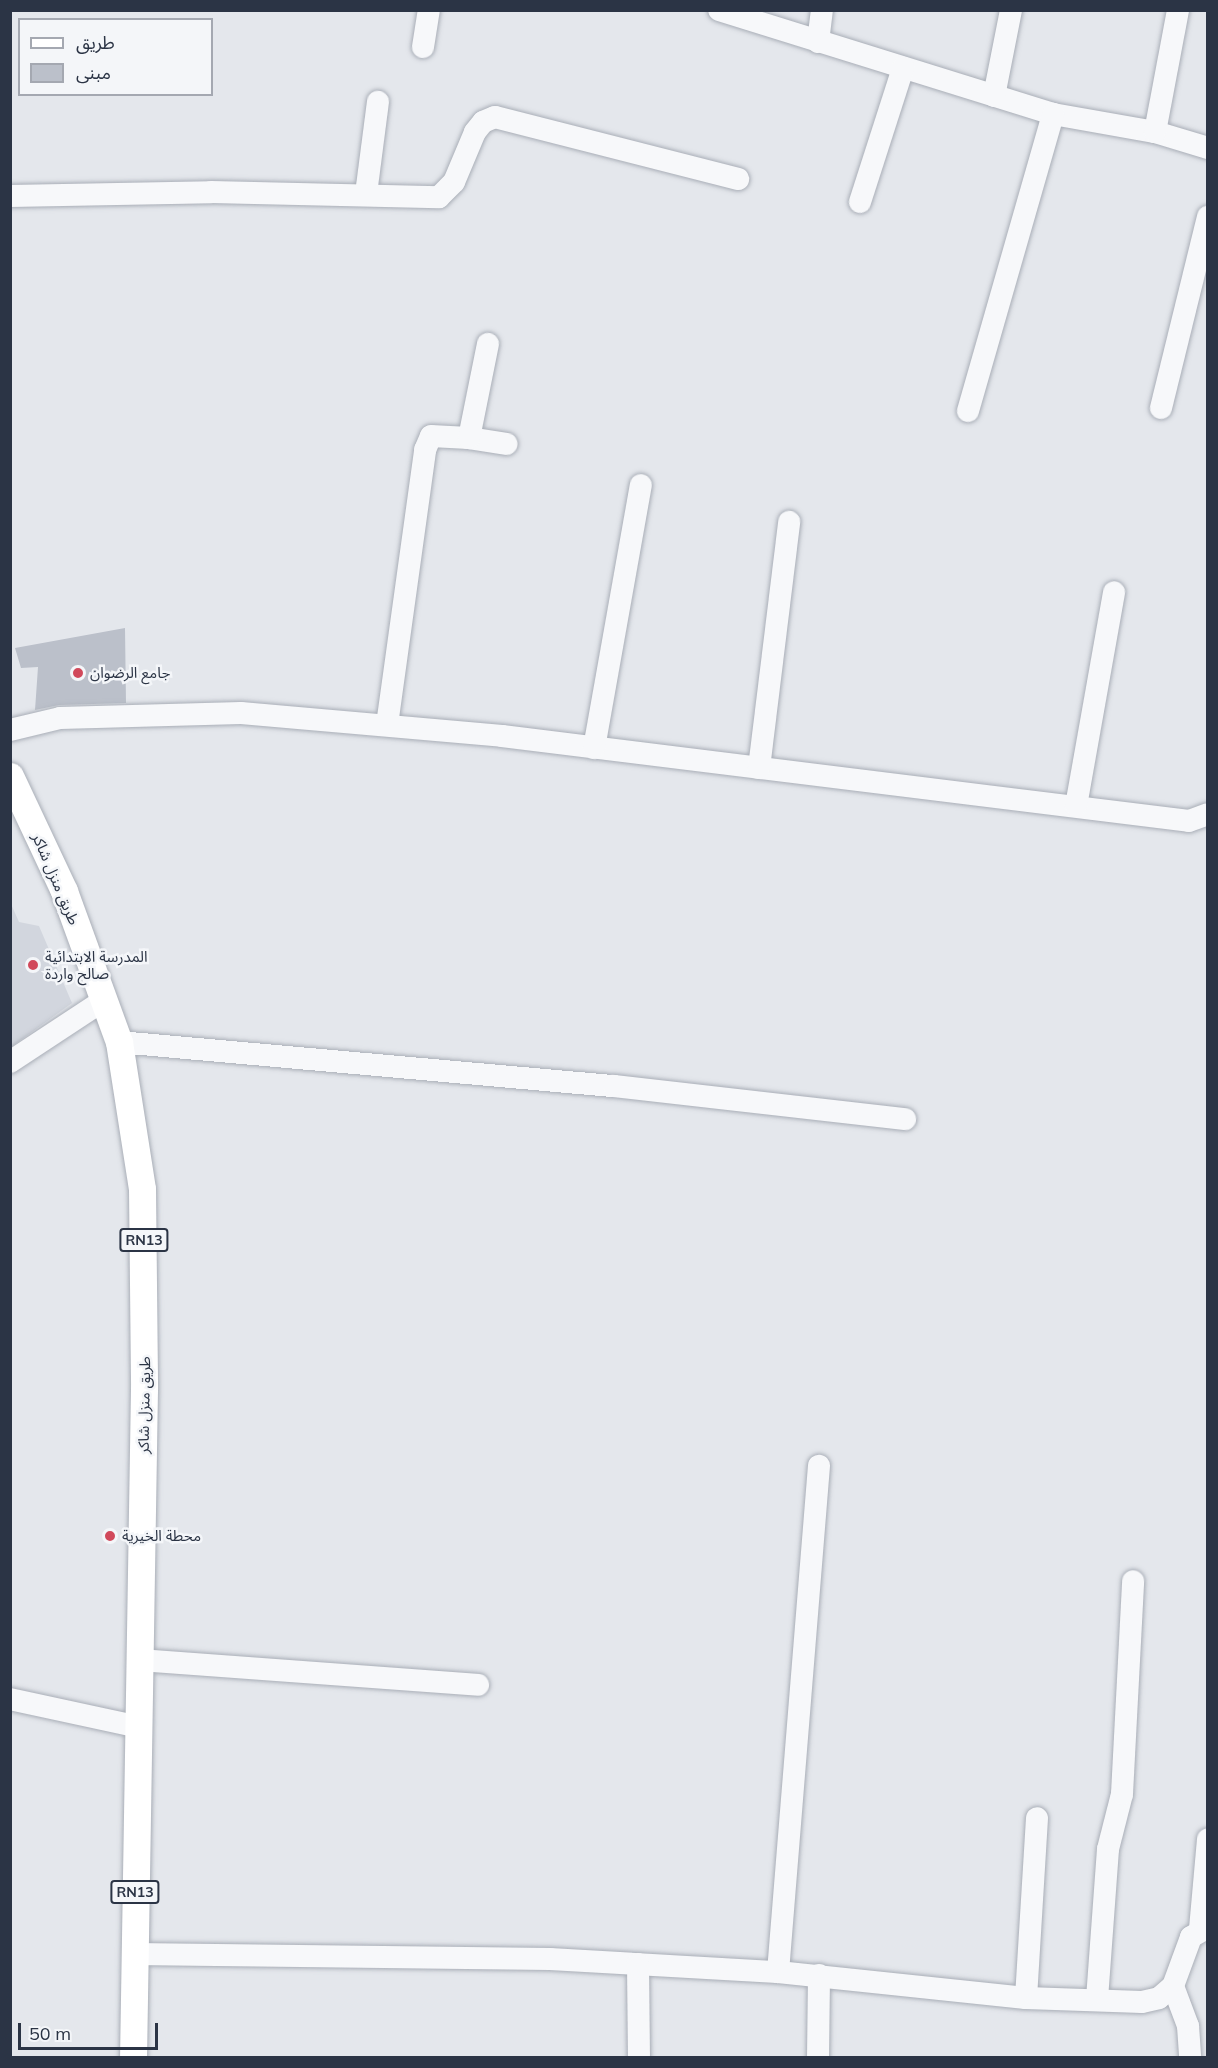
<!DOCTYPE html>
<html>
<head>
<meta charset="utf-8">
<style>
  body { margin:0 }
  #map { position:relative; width:1218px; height:2068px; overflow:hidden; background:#e4e7ec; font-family:Mulish,"Noto Sans Arabic",sans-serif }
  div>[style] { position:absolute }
  .built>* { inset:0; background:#d2d6de }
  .building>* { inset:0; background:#bbc0ca }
  .roads { filter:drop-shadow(0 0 2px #a9aeb7) drop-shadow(0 0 2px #a9aeb7) }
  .minor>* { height:22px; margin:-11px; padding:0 11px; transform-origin:11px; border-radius:11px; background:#f7f8fa }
  .major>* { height:27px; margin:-13.5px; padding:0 13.5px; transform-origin:13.5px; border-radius:13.5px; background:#fff }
  .dots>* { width:16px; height:16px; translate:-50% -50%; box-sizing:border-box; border:3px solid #f4f6f9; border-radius:50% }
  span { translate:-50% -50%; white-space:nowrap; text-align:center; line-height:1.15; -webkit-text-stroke:5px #f4f6f9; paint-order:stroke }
  .shield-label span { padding:2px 4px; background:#f4f6f9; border:2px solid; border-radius:4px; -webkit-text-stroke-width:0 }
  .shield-label { font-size:14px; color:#2b3445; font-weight:700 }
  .poi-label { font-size:15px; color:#2b3445 }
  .left { translate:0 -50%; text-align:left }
  .street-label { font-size:15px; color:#2b3445 }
  .frame { position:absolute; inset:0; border:12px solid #2b3445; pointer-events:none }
  .legend { position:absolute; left:18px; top:18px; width:195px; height:78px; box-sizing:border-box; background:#f4f6f9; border:2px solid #a4a8b1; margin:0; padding:8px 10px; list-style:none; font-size:18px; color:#2b3445 }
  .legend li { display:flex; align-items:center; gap:12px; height:30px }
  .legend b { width:30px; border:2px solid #a4a8b1 }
  .scale { position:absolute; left:18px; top:2023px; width:140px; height:27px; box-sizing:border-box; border:3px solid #2b3445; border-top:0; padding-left:8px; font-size:18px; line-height:21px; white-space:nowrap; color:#2b3445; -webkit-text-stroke:4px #f4f6f9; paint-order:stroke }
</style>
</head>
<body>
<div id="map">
  <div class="built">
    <i style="clip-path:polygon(11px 904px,19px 922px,39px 926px,72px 1003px,11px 1047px)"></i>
  </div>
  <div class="building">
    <i style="clip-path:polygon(125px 628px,126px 703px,59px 705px,35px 710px,38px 667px,21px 668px,15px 648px)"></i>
  </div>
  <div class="roads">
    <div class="minor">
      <i style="left:719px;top:10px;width:350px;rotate:17.3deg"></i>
      <i style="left:1053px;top:114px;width:104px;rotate:10deg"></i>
      <i style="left:1155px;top:132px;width:55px;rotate:16.8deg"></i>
      <i style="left:818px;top:42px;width:32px;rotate:-83deg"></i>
      <i style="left:423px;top:47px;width:37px;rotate:-81deg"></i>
      <i style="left:994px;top:96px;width:88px;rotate:-78.8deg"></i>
      <i style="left:1155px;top:132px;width:124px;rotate:-79.3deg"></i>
      <i style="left:366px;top:194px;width:93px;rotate:-82.6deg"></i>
      <i style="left:10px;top:196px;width:201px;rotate:-1.1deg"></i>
      <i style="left:211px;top:192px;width:228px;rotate:1.3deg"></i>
      <i style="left:439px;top:197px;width:21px;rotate:-45deg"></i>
      <i style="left:454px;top:182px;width:54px;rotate:-67.2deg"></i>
      <i style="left:475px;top:132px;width:13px;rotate:-51deg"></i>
      <i style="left:483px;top:122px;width:13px;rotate:-23deg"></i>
      <i style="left:495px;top:117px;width:251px;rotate:14.3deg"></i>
      <i style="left:860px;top:202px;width:141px;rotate:-72.2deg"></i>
      <i style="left:1161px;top:408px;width:197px;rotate:-76.2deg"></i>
      <i style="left:968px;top:411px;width:309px;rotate:-74deg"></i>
      <i style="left:469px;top:438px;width:38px;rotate:9deg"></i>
      <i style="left:387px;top:725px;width:278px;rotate:-82.1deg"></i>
      <i style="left:425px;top:450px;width:15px;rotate:-67deg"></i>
      <i style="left:431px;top:436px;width:38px;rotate:3deg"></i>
      <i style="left:469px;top:438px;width:96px;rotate:-78.6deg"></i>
      <i style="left:10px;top:730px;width:51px;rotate:-13.5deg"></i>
      <i style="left:60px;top:718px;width:181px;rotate:-1.6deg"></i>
      <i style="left:241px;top:713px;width:262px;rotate:5deg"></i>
      <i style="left:502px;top:736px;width:692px;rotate:7.05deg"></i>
      <i style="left:1189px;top:821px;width:20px;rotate:-20deg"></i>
      <i style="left:594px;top:748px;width:267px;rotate:-79.9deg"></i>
      <i style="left:759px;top:768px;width:248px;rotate:-83deg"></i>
      <i style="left:1076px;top:806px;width:217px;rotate:-79.9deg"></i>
      <i style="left:119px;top:1042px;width:497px;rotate:5.1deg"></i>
      <i style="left:614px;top:1086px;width:293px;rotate:6.5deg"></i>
      <i style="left:10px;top:1062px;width:113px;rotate:-33.4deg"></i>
      <i style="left:140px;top:1660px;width:339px;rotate:4.2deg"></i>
      <i style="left:10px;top:1699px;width:132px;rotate:12.2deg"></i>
      <i style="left:1200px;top:1929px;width:90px;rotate:-84.9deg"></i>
      <i style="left:133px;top:1954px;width:417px;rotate:0.7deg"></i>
      <i style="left:550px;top:1959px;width:228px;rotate:3.3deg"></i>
      <i style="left:778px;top:1972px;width:249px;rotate:6deg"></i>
      <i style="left:1026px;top:1998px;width:116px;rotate:2deg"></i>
      <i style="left:1142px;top:2002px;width:17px;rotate:-13deg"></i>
      <i style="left:1159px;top:1998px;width:18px;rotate:-41deg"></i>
      <i style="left:1173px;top:1986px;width:52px;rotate:-69.8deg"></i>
      <i style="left:1191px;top:1937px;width:20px;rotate:-30deg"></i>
      <i style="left:638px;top:1964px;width:94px;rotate:89.4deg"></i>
      <i style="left:778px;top:1972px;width:508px;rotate:-85.37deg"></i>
      <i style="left:1173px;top:1986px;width:43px;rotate:69.4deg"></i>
      <i style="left:1188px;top:2026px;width:32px;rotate:86deg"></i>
      <i style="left:1026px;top:1998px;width:180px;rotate:-86.5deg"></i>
      <i style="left:1097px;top:1999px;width:150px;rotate:-85.8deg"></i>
      <i style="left:1108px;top:1849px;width:57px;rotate:-75.7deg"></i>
      <i style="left:1122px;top:1794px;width:213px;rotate:-87deg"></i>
      <i style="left:818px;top:2058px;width:83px;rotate:-89.3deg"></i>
    </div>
    <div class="major">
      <i style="left:10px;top:776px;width:127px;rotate:64.8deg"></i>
      <i style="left:64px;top:891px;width:161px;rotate:70deg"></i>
      <i style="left:119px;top:1042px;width:149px;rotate:81.1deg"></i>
      <i style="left:142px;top:1189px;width:200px;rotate:89.4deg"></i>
      <i style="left:144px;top:1389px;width:669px;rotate:90.94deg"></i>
    </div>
  </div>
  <div class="dots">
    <i style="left:78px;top:673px;background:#d1495b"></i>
    <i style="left:33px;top:965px;background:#d1495b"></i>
    <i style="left:110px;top:1536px;background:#d1495b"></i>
  </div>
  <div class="shield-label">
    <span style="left:144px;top:1240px">RN13</span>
    <span style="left:135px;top:1892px">RN13</span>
  </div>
  <div class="poi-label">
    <span class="left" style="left:90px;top:673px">جامع الرضوان</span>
    <span class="left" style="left:45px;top:965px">المدرسة الابتدائية<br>صالح واردة</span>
    <span class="left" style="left:122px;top:1536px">محطة الخيرية</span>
  </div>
  <div class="street-label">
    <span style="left:56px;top:879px;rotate:67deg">طريق منزل شاكر</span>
    <span style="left:144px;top:1405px;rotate:-89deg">طريق منزل شاكر</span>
  </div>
  <div class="frame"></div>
  <ul class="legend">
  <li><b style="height:8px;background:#fff"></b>طريق</li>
  <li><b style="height:16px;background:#bbc0ca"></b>مبنى</li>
  </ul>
  <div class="scale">50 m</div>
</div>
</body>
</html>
